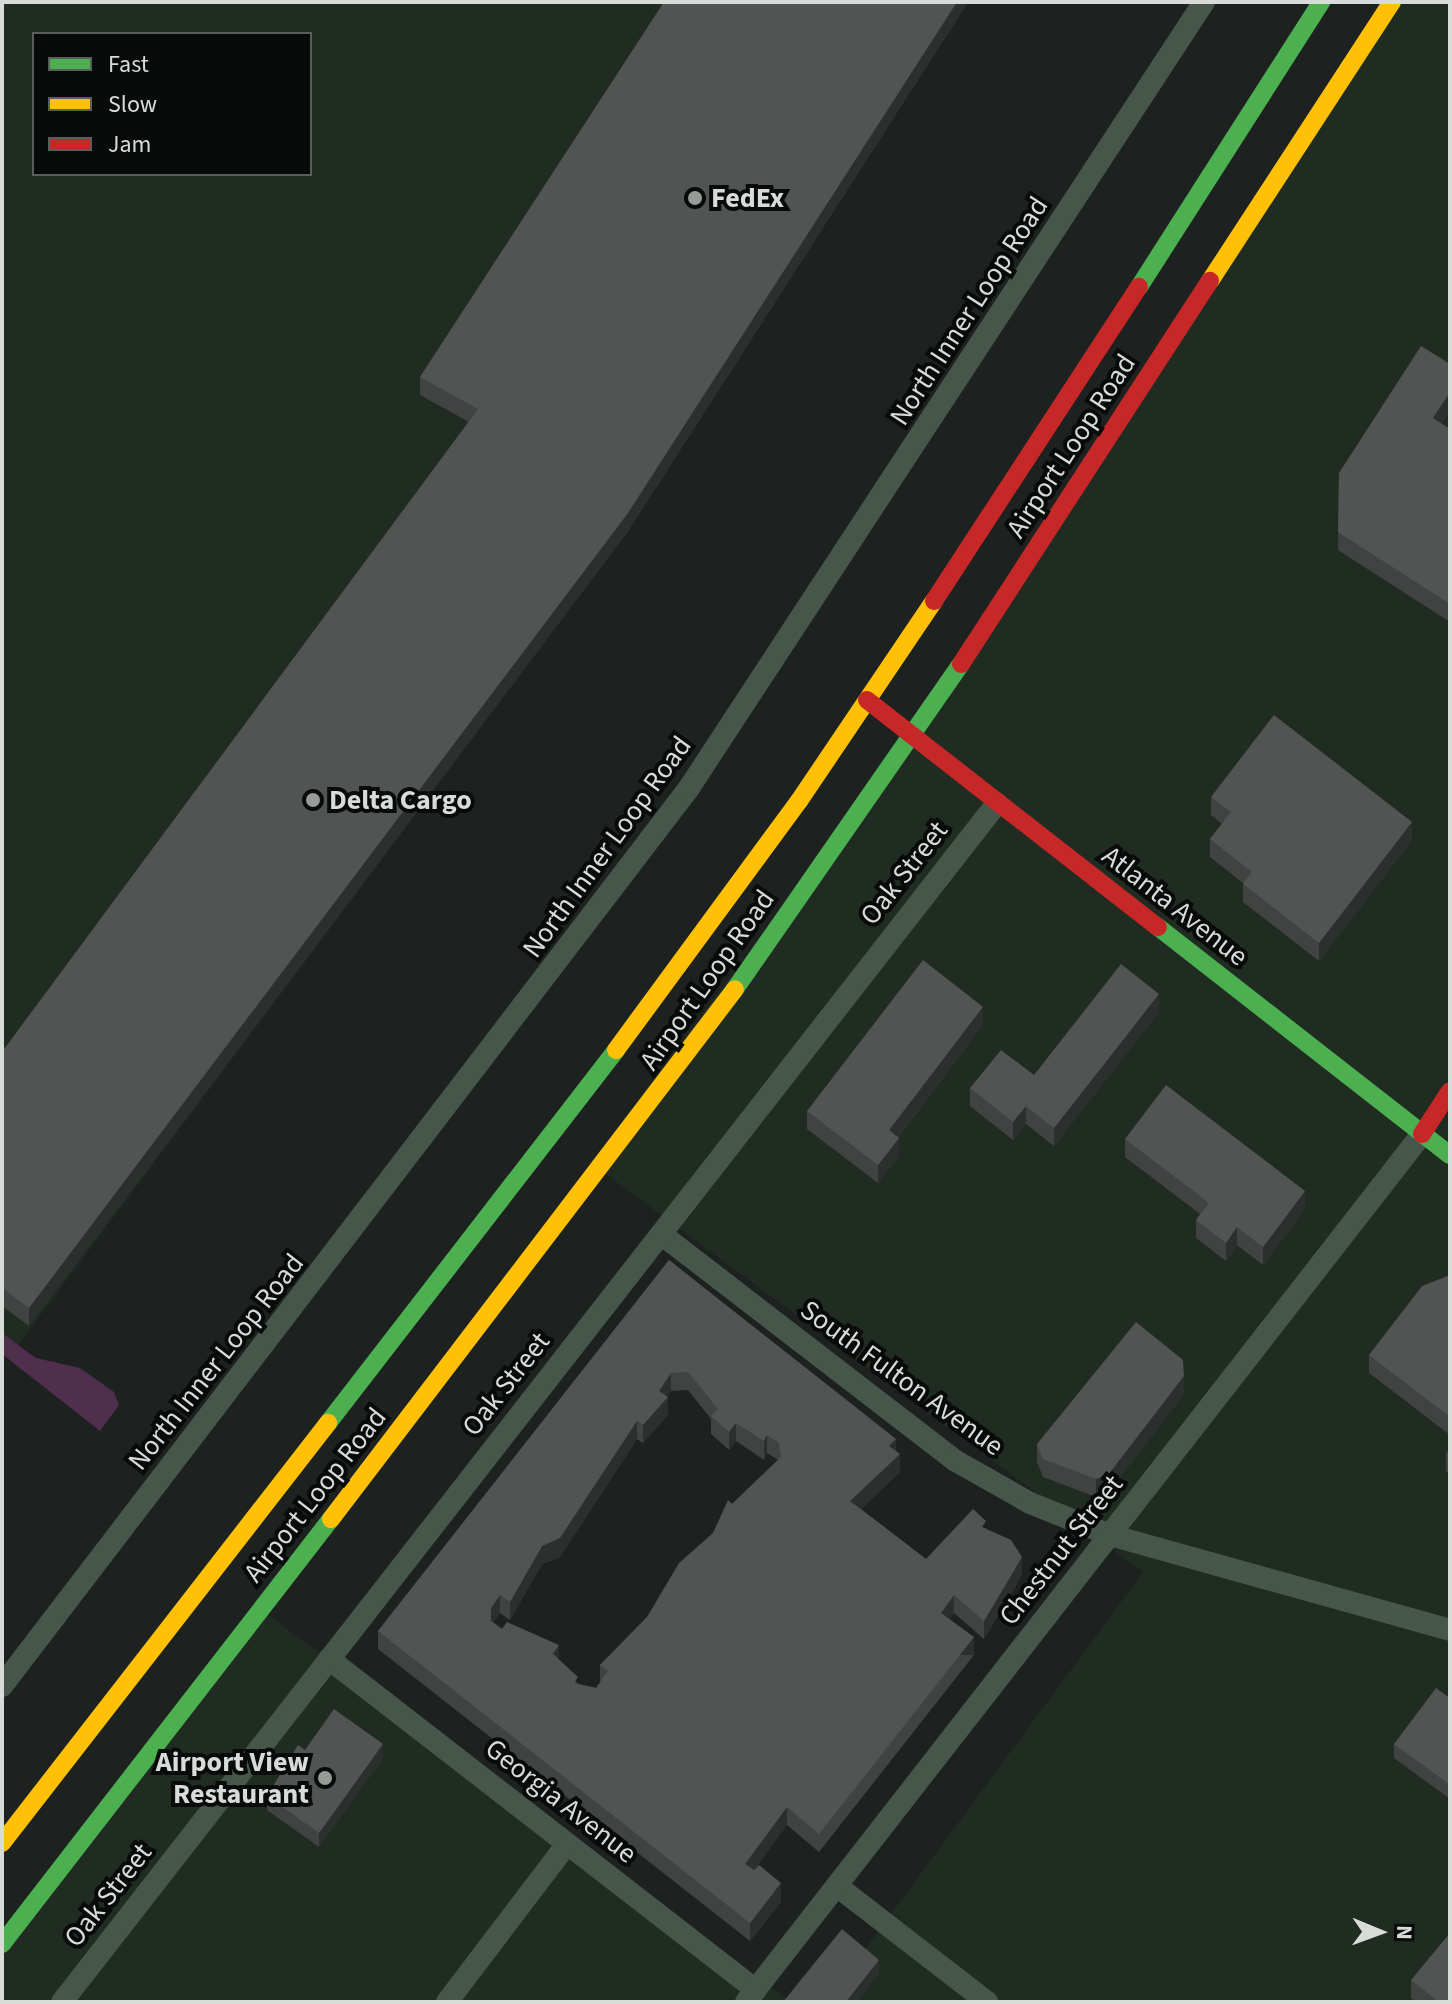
<!DOCTYPE html>
<html>
<head>
<meta charset="utf-8">
<style>
  body { margin:0 }
  #map { position:relative; width:1452px; height:2004px; overflow:hidden; background:#1d211f; font-family:"Source Sans 3",sans-serif }
  div>[style] { position:absolute }
  .built>* { inset:0; background:#202b22 }
  .green>* { inset:0; background:#4f2f4d }
  .street>* { height:22px; margin:-11px; padding:0 11px; transform-origin:11px; border-radius:11px; background:#47564b }
  .fast>* { height:18px; margin:-9px; padding:0 9px; transform-origin:9px; border-radius:9px; background:#4caf50 }
  .slow>* { height:18px; margin:-9px; padding:0 9px; transform-origin:9px; border-radius:9px; background:#ffc107 }
  .jam>* { height:18px; margin:-9px; padding:0 9px; transform-origin:9px; border-radius:9px; background:#c62828 }
  .wall>* { inset:0; background:#404341 }
  .shaded-wall>* { inset:0; background:#2b2f2d; transform-origin:0 0 }
  .building>* { inset:0; background:#515452 }
  .dots>* { width:22px; height:22px; translate:-50% -50%; box-sizing:border-box; border:4px solid #080b09; border-radius:50% }
  span { translate:-50% -50%; white-space:nowrap; text-align:center; line-height:1.15; -webkit-text-stroke:8px #080b09; paint-order:stroke }
  .poi-label { font-size:28px; color:#d8dcd8; font-weight:700 }
  .left { translate:0 -50%; text-align:left }
  .right { translate:-100% -50%; text-align:right }
  .street-label { font-size:28px; color:#d8dcd8 }
  .frame { position:absolute; inset:0; border:4px solid #d8dcd8; pointer-events:none }
  .legend { position:absolute; left:32px; top:32px; width:280px; height:144px; box-sizing:border-box; background:#080b09; border:2px solid #5b5f5c; margin:0; padding:10px 14px; list-style:none; font-size:24px; color:#d8dcd8 }
  .legend li { display:flex; align-items:center; gap:16px; height:40px }
  .legend b { width:40px; border:2px solid #5b5f5c }
  .north { position:absolute; left:1340px; top:1892px; width:80px; height:80px; -webkit-text-stroke:6px #080b09; paint-order:stroke; rotate:91deg; font-size:22px; font-weight:700; line-height:32px; text-align:center; color:#d8dcd8 }
  .north::after { content:''; display:block; margin:auto; width:28px; height:36px; background:#d8dcd8; clip-path:polygon(50% 0,100% 100%,50% 72%,0 100%) }
</style>
</head>
<body>
<div id="map">
  <div class="built">
    <i style="clip-path:polygon(evenodd,2px 2px,968px 2px,628px 531px,12px 1353px,2px 1346px,2px 2px,34px 34px,310px 34px,310px 174px,34px 174px,34px 34px)"></i>
    <i style="clip-path:polygon(1402px 2px,1450px 2px,1450px 2002px,826px 2002px,1143px 1572px,591px 1163px,859px 804px)"></i>
    <i style="clip-path:polygon(259px 1608px,791px 2002px,2px 2002px,2px 1952px)"></i>
  </div>
  <div class="green">
    <i style="clip-path:polygon(2px 1333px,36px 1358px,80px 1368px,114px 1392px,119px 1405px,100px 1431px,2px 1354px)"></i>
  </div>
  <div class="street">
    <i style="left:661px;top:1234px;width:372px;rotate:37.6deg"></i>
    <i style="left:956px;top:1461px;width:85px;rotate:29.6deg"></i>
    <i style="left:1030px;top:1503px;width:86px;rotate:21.8deg"></i>
    <i style="left:1110px;top:1535px;width:353px;rotate:15.6deg"></i>
    <i style="left:329px;top:1659px;width:540px;rotate:37.78deg"></i>
    <i style="left:2px;top:1686px;width:1131px;rotate:-52.58deg"></i>
    <i style="left:689px;top:788px;width:940px;rotate:-56.77deg"></i>
    <i style="left:837px;top:1886px;width:190px;rotate:37.7deg"></i>
    <i style="left:62px;top:2002px;width:1520px;rotate:-52.05deg"></i>
    <i style="left:447px;top:2002px;width:198px;rotate:-52.8deg"></i>
    <i style="left:746px;top:2002px;width:1100px;rotate:-52.09deg"></i>
  </div>
  <div class="fast">
    <i style="left:1139px;top:287px;width:338px;rotate:-57.4deg"></i>
    <i style="left:1158px;top:927px;width:370px;rotate:38deg"></i>
    <i style="left:735px;top:989px;width:396px;rotate:-55.2deg"></i>
    <i style="left:328px;top:1423px;width:471px;rotate:-52.3deg"></i>
    <i style="left:2px;top:1944px;width:537px;rotate:-52.26deg"></i>
  </div>
  <div class="slow">
    <i style="left:1210px;top:281px;width:333px;rotate:-56.9deg"></i>
    <i style="left:616px;top:1050px;width:309px;rotate:-53.7deg"></i>
    <i style="left:799px;top:801px;width:241px;rotate:-56deg"></i>
    <i style="left:331px;top:1519px;width:666px;rotate:-52.68deg"></i>
    <i style="left:2px;top:1843px;width:532px;rotate:-52.18deg"></i>
  </div>
  <div class="jam">
    <i style="left:934px;top:601px;width:375px;rotate:-56.9deg"></i>
    <i style="left:961px;top:664px;width:457px;rotate:-57deg"></i>
    <i style="left:867px;top:700px;width:369px;rotate:38deg"></i>
    <i style="left:1422px;top:1134px;width:51px;rotate:-56.9deg"></i>
  </div>
  <div class="wall">
    <i style="clip-path:polygon(664px 2px,968px 2px,628px 531px,29px 1326px,2px 1306px,2px 1052px,469px 422px,420px 395px,420px 377px)"></i>
    <i style="clip-path:polygon(1450px 364px,1450px 410px,1441px 424px,1450px 429px,1450px 622px,1338px 550px,1339px 473px)"></i>
    <i style="clip-path:polygon(1211px 797px,1412px 840px,1319px 961px,1243px 902px,1243px 883px,1210px 857px,1210px 839px,1222px 824px,1211px 815px)"></i>
    <i style="clip-path:polygon(1159px 1012px,1054px 1146px,1026px 1124px,1013px 1140px,970px 1106px,970px 1088px,1034px 1075px)"></i>
    <i style="clip-path:polygon(983px 1025px,898px 1137px,899px 1156px,878px 1183px,807px 1129px,807px 1111px)"></i>
    <i style="clip-path:polygon(1125px 1139px,1305px 1209px,1263px 1265px,1237px 1245px,1226px 1261px,1196px 1238px,1196px 1220px,1200px 1214px,1125px 1157px)"></i>
    <i style="clip-path:polygon(evenodd,669px 1260px,896px 1451px,900px 1472px,861px 1509px,926px 1559px,986px 1528px,1022px 1575px,984px 1639px,954px 1613px,950px 1619px,974px 1655px,819px 1852px,787px 1825px,754px 1870px,781px 1902px,750px 1941px,378px 1649px,378px 1631px,669px 1260px,688px 1390px,711px 1419px,711px 1434px,729px 1450px,736px 1441px,764px 1460px,767px 1453px,778px 1460px,732px 1504px,713px 1533px,647px 1617px,600px 1665px,600px 1683px,596px 1688px,578px 1684px,559px 1659px,502px 1629px,493px 1622px,500px 1613px,510px 1620px,542px 1564px,560px 1557px,637px 1439px,643px 1443px,668px 1415px,667px 1397px,671px 1391px,688px 1390px)"></i>
    <i style="clip-path:polygon(1450px 1275px,1450px 1435px,1369px 1373px,1369px 1355px)"></i>
    <i style="clip-path:polygon(1184px 1394px,1108px 1493px,1096px 1497px,1043px 1477px,1037px 1462px,1037px 1444px)"></i>
    <i style="clip-path:polygon(1450px 1447px,1450px 1474px,1446px 1471px,1446px 1453px)"></i>
    <i style="clip-path:polygon(1450px 1698px,1450px 1799px,1394px 1758px,1394px 1744px)"></i>
    <i style="clip-path:polygon(305px 1750px,383px 1758px,319px 1847px,267px 1810px,267px 1796px)"></i>
    <i style="clip-path:polygon(1411px 1980px,1450px 2002px,1416px 2002px,1411px 1998px)"></i>
  </div>
  <div class="shaded-wall">
    <i style="clip-path:polygon(957px 2px,968px 2px,628px 531px,29px 1326px,29px 1308px)"></i>
    <i style="clip-path:polygon(1450px 392px,1450px 410px,1433px 436px,1433px 418px)"></i>
    <i style="clip-path:polygon(1412px 822px,1412px 840px,1319px 961px,1319px 943px)"></i>
    <i style="clip-path:polygon(1159px 994px,1159px 1012px,1054px 1146px,1054px 1128px)"></i>
    <i style="clip-path:polygon(983px 1007px,983px 1025px,889px 1148px,889px 1130px)"></i>
    <i style="clip-path:polygon(1026px 1106px,1026px 1124px,1013px 1140px,1013px 1122px)"></i>
    <i style="clip-path:polygon(899px 1138px,899px 1156px,878px 1183px,878px 1165px)"></i>
    <i style="clip-path:polygon(1305px 1191px,1305px 1209px,1263px 1265px,1263px 1247px)"></i>
    <i style="clip-path:polygon(1237px 1227px,1237px 1245px,1226px 1261px,1226px 1243px)"></i>
    <i style="clip-path:polygon(671px 1373px,671px 1391px,665px 1400px,668px 1397px,668px 1415px,643px 1443px,643px 1425px,659px 1391px)"></i>
    <i style="clip-path:polygon(1184px 1376px,1184px 1394px,1108px 1493px,1096px 1497px,1096px 1479px)"></i>
    <i style="clip-path:polygon(637px 1421px,637px 1439px,560px 1557px,542px 1564px,510px 1620px,510px 1602px,542px 1546px)"></i>
    <i style="clip-path:polygon(736px 1423px,736px 1441px,729px 1450px,729px 1432px)"></i>
    <i style="clip-path:polygon(767px 1435px,767px 1453px,764px 1460px,764px 1441px)"></i>
    <i style="clip-path:polygon(896px 1439px,896px 1457px,889px 1446px)"></i>
    <i style="clip-path:polygon(900px 1454px,900px 1472px,850px 1519px,850px 1501px)"></i>
    <i style="clip-path:polygon(1022px 1557px,1022px 1575px,984px 1639px,984px 1621px)"></i>
    <i style="clip-path:polygon(500px 1595px,500px 1613px,491px 1626px,491px 1608px)"></i>
    <i style="clip-path:polygon(954px 1595px,954px 1613px,941px 1631px,941px 1613px)"></i>
    <i style="left:974px;top:1637px;width:18px;height:251px;rotate:90deg"></i>
    <i style="clip-path:polygon(559px 1645px,559px 1664px,553px 1654px)"></i>
    <i style="clip-path:polygon(383px 1744px,383px 1758px,319px 1847px,319px 1833px)"></i>
    <i style="clip-path:polygon(787px 1807px,787px 1825px,745px 1882px,745px 1864px)"></i>
    <i style="clip-path:polygon(781px 1883px,781px 1902px,750px 1941px,750px 1923px)"></i>
    <i style="clip-path:polygon(879px 1960px,879px 1974px,857px 2002px,846px 2002px)"></i>
  </div>
  <div class="building">
    <i style="clip-path:polygon(664px 2px,957px 2px,628px 513px,29px 1308px,2px 1288px,2px 1052px,478px 409px,420px 377px)"></i>
    <i style="clip-path:polygon(1421px 346px,1450px 364px,1450px 392px,1433px 418px,1450px 429px,1450px 604px,1338px 532px,1339px 473px)"></i>
    <i style="clip-path:polygon(1274px 715px,1412px 822px,1319px 943px,1243px 884px,1252px 872px,1210px 839px,1231px 812px,1211px 797px)"></i>
    <i style="clip-path:polygon(923px 960px,983px 1007px,889px 1130px,899px 1138px,878px 1165px,807px 1111px)"></i>
    <i style="clip-path:polygon(1121px 964px,1159px 994px,1054px 1128px,1026px 1106px,1013px 1122px,970px 1088px,1001px 1050px,1034px 1075px)"></i>
    <i style="clip-path:polygon(1166px 1085px,1305px 1191px,1263px 1247px,1237px 1227px,1226px 1243px,1196px 1220px,1209px 1203px,1125px 1139px)"></i>
    <i style="clip-path:polygon(evenodd,669px 1260px,896px 1439px,889px 1446px,900px 1454px,850px 1501px,926px 1559px,973px 1509px,986px 1521px,982px 1527px,1011px 1540px,1022px 1557px,984px 1621px,954px 1595px,941px 1613px,974px 1637px,819px 1834px,787px 1807px,745px 1864px,754px 1870px,759px 1865px,781px 1883px,750px 1923px,378px 1631px,669px 1260px,688px 1372px,718px 1409px,711px 1416px,729px 1432px,736px 1423px,764px 1441px,767px 1435px,779px 1443px,781px 1457px,732px 1504px,728px 1500px,713px 1533px,679px 1563px,647px 1617px,600px 1665px,608px 1671px,596px 1688px,574px 1683px,578px 1677px,553px 1654px,559px 1645px,507px 1622px,502px 1629px,491px 1621px,491px 1608px,500px 1595px,510px 1602px,542px 1546px,560px 1538px,637px 1421px,643px 1425px,668px 1397px,659px 1391px,671px 1373px,688px 1372px)"></i>
    <i style="clip-path:polygon(1450px 1275px,1450px 1417px,1369px 1355px,1422px 1286px)"></i>
    <i style="clip-path:polygon(1136px 1322px,1183px 1360px,1184px 1376px,1108px 1475px,1096px 1479px,1043px 1459px,1037px 1444px)"></i>
    <i style="clip-path:polygon(1436px 1688px,1450px 1698px,1450px 1785px,1394px 1744px)"></i>
    <i style="clip-path:polygon(334px 1709px,383px 1744px,319px 1833px,267px 1796px,298px 1745px,305px 1750px)"></i>
    <i style="clip-path:polygon(842px 1929px,879px 1960px,846px 2002px,783px 2002px)"></i>
    <i style="clip-path:polygon(1450px 1933px,1450px 2002px,1439px 2002px,1411px 1980px)"></i>
  </div>
  <div class="dots">
    <i style="left:695px;top:198px;background:#979b97"></i>
    <i style="left:313px;top:800px;background:#979b97"></i>
    <i style="left:325px;top:1778px;background:#979b97"></i>
  </div>
  <div class="poi-label">
    <span class="left" style="left:711px;top:198px">FedEx</span>
    <span class="left" style="left:329px;top:800px">Delta Cargo</span>
    <span class="right" style="left:309px;top:1778px">Airport View<br>Restaurant</span>
  </div>
  <div class="street-label">
    <span style="left:969px;top:311px;rotate:-57deg">North Inner Loop Road</span>
    <span style="left:1071px;top:446px;rotate:-57deg">Airport Loop Road</span>
    <span style="left:607px;top:847px;rotate:-54deg">North Inner Loop Road</span>
    <span style="left:904px;top:873px;rotate:-52deg">Oak Street</span>
    <span style="left:1175px;top:906px;rotate:38deg">Atlanta Avenue</span>
    <span style="left:707px;top:980px;rotate:-55deg">Airport Loop Road</span>
    <span style="left:216px;top:1362px;rotate:-52deg">North Inner Loop Road</span>
    <span style="left:902px;top:1378px;rotate:36deg">South Fulton Avenue</span>
    <span style="left:506px;top:1384px;rotate:-52deg">Oak Street</span>
    <span style="left:315px;top:1495px;rotate:-52deg">Airport Loop Road</span>
    <span style="left:1061px;top:1550px;rotate:-52deg">Chestnut Street</span>
    <span style="left:561px;top:1801px;rotate:38deg">Georgia Avenue</span>
    <span style="left:108px;top:1895px;rotate:-52deg">Oak Street</span>
  </div>
  <div class="frame"></div>
  <ul class="legend">
  <li><b style="height:10px;background:#4caf50"></b>Fast</li>
  <li><b style="height:10px;background:#ffc107"></b>Slow</li>
  <li><b style="height:10px;background:#c62828"></b>Jam</li>
  </ul>
  <div class="north">N</div>
</div>
</body>
</html>
